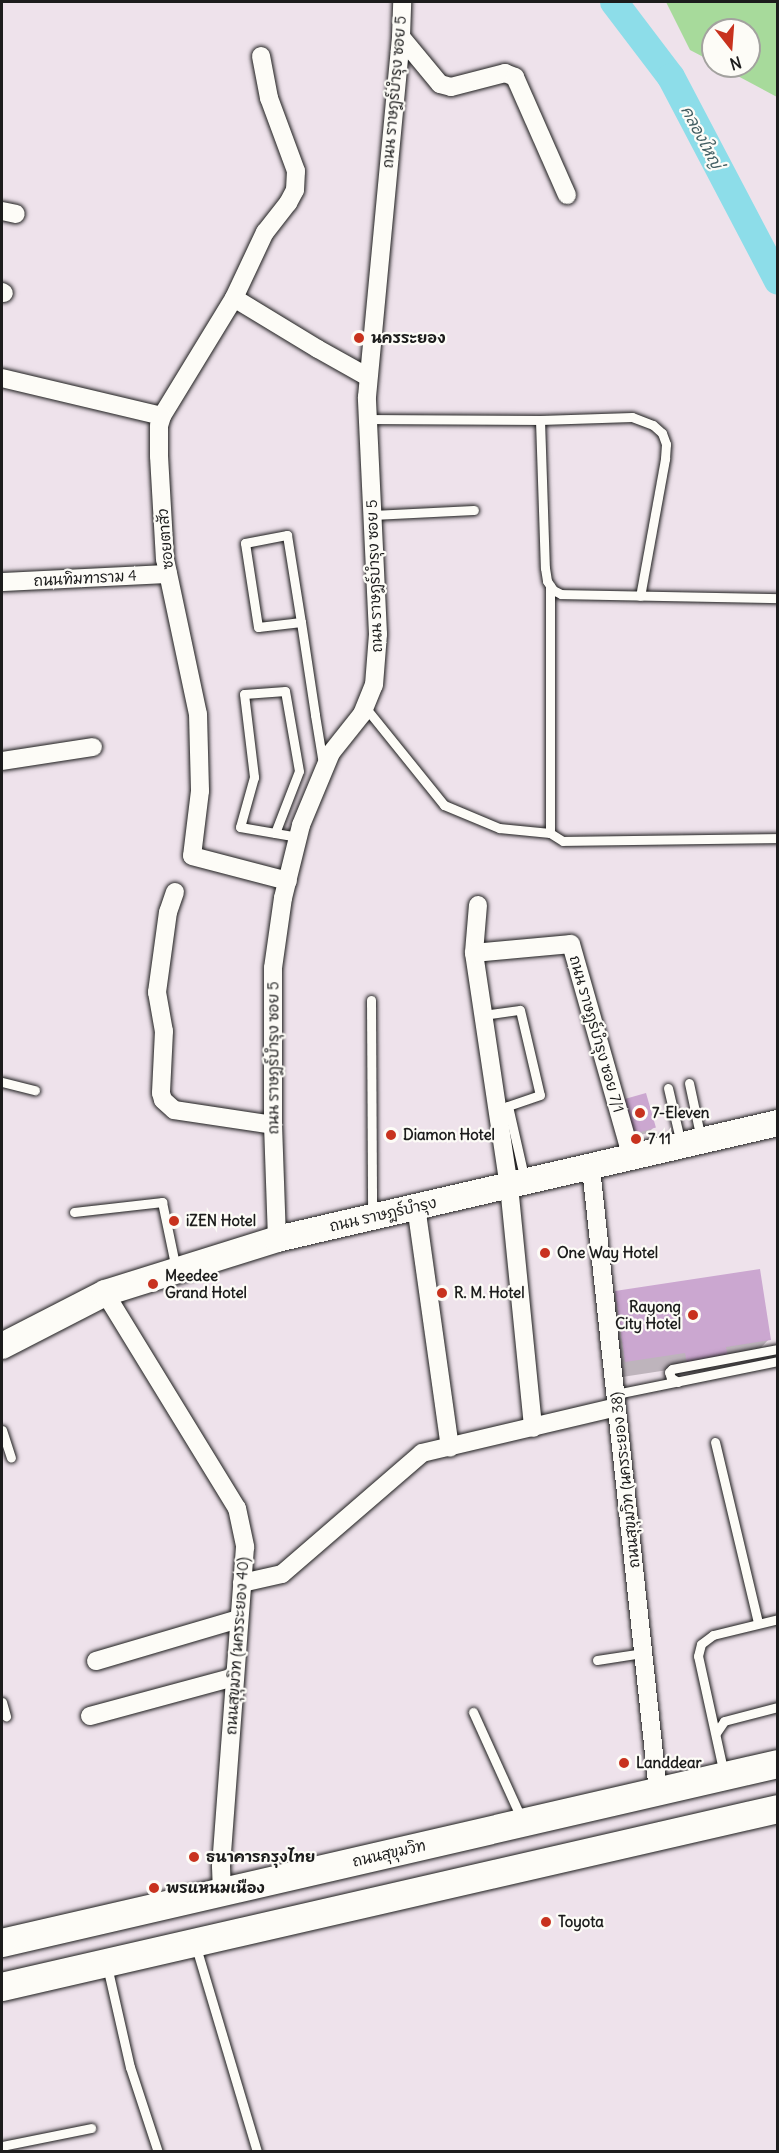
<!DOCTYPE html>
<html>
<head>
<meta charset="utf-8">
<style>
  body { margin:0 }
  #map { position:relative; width:779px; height:2153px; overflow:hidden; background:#eee2eb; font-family:Delius,"Playpen Sans Thai",sans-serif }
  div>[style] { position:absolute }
  .green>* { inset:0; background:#a7da9b }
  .shadow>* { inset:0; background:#0003 }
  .river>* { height:28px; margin:-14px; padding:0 14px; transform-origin:14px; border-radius:14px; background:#8ddde9 }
  .building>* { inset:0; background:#cba7d0; transform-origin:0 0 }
  .roads { filter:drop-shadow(0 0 2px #1c1c1c) drop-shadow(0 0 2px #1c1c1c) }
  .lane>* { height:9px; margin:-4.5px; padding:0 4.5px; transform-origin:4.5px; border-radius:4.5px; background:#fdfcf7 }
  .street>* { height:18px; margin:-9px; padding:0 9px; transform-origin:9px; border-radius:9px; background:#fdfcf7 }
  .secondary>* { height:26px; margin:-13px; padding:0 13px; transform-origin:13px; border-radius:13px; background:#fdfcf7 }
  .primary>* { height:28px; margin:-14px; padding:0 14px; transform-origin:14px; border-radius:14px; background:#fdfcf7 }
  .dots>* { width:16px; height:16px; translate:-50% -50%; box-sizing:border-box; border:3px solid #fdfcf7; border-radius:50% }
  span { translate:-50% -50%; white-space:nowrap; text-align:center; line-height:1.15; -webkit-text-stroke:4.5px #fdfcf7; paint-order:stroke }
  .street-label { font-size:15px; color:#1c1c1c }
  .poi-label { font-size:15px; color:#1c1c1c; font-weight:700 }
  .left { translate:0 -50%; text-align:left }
  .right { translate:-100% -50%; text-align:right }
  .water-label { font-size:16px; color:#446064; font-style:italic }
  .frame { position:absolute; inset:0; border:3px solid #1c1c1c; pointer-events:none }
  .north { position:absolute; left:701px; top:18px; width:60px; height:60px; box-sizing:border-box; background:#fdfcf7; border:2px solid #a3a29f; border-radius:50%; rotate:163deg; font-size:16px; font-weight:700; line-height:24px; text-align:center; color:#1c1c1c }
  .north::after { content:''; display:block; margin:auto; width:21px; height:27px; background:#c8321e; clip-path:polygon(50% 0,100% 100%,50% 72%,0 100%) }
</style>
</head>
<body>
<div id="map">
  <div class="green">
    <i style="clip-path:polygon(666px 2px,777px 2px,777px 97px,719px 66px,749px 66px,749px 30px,713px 30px,713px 62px,690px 50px)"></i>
  </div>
  <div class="shadow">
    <i style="clip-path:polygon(619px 1106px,654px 1127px,648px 1133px,628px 1138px)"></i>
    <i style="clip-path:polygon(615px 1292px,769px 1339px,752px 1357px,712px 1367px,708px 1370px,669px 1376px,668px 1370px,609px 1379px,598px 1310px)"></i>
  </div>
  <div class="river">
    <i style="left:614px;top:2px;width:94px;rotate:52.8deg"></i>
    <i style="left:671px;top:77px;width:230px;rotate:62.3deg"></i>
  </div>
  <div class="building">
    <i style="left:646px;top:1093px;width:36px;height:23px;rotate:74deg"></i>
    <i style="clip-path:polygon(760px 1269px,771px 1340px,726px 1347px,729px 1363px,688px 1369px,685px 1353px,625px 1362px,615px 1291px)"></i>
  </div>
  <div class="roads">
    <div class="lane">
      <i style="left:368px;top:419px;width:172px;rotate:0.3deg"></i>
      <i style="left:540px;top:420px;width:148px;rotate:88.1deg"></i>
      <i style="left:545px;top:568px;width:13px;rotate:81deg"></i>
      <i style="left:547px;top:581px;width:11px;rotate:56deg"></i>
      <i style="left:553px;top:590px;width:9px;rotate:27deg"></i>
      <i style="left:561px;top:594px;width:217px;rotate:1.1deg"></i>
      <i style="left:540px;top:420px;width:92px;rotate:-1.9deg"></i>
      <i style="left:632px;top:417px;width:22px;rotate:21deg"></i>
      <i style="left:653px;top:425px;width:12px;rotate:42deg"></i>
      <i style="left:662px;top:433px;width:12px;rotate:70deg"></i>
      <i style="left:666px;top:444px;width:15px;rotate:94deg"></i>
      <i style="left:665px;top:459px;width:139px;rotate:100.3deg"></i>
      <i style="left:372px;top:515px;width:102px;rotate:-2.8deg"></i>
      <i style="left:550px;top:586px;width:247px;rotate:90deg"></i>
      <i style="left:550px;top:833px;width:15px;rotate:32deg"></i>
      <i style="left:563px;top:841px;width:215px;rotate:-0.8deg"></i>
      <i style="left:301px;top:622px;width:43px;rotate:173.4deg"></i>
      <i style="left:258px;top:627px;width:85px;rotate:-98.8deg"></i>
      <i style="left:245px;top:543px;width:43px;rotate:-10.8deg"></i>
      <i style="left:287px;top:535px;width:88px;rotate:80.9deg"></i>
      <i style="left:301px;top:622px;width:94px;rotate:81.4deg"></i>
      <i style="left:315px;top:715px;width:50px;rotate:80.7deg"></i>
      <i style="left:365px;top:707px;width:126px;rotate:51.1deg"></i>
      <i style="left:444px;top:805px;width:60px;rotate:22.7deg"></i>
      <i style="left:499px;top:828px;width:51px;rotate:5.6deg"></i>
      <i style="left:275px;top:833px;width:66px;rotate:-68.8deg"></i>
      <i style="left:299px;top:771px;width:81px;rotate:-99.9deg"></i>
      <i style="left:285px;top:691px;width:41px;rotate:175.8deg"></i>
      <i style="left:244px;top:694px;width:84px;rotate:83.1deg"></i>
      <i style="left:254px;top:777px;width:52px;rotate:105.6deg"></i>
      <i style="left:240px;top:827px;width:59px;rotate:9.8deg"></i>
      <i style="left:371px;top:1000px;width:214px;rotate:89.7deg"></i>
      <i style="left:483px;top:1015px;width:37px;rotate:-8deg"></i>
      <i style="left:520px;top:1010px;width:87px;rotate:76.8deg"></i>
      <i style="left:540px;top:1095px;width:34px;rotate:161deg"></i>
      <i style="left:508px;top:1106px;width:77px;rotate:77.2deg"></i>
      <i style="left:2px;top:1082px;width:34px;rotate:14deg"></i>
      <i style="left:689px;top:1083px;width:57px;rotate:77.9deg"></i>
      <i style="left:668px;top:1088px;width:57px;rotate:76.9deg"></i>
      <i style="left:74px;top:1212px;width:89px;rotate:-6.5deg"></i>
      <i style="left:162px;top:1202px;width:68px;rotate:78.2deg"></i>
      <i style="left:678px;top:1382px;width:8px;rotate:-150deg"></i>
      <i style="left:671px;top:1378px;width:6px;rotate:-108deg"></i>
      <i style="left:669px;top:1372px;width:4px;rotate:-45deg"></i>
      <i style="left:672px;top:1369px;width:108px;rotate:-10.7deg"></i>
      <i style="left:616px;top:1394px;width:165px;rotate:-11.5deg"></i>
      <i style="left:2px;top:1430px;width:29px;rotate:72deg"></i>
      <i style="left:715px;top:1442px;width:185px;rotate:76.6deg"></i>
      <i style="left:597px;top:1660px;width:47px;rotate:-8.7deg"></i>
      <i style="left:2px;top:1702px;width:15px;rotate:74deg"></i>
      <i style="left:473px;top:1712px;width:119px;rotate:65.6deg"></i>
      <i style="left:716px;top:1733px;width:14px;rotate:-56deg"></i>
      <i style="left:724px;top:1721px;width:56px;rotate:-14.5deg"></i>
      <i style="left:724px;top:1774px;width:121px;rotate:-102.4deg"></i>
      <i style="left:698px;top:1656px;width:12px;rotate:-76deg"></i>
      <i style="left:701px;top:1644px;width:15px;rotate:-37deg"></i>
      <i style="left:713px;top:1635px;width:67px;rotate:-13.8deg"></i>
      <i style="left:196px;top:1947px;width:214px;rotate:73.4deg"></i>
      <i style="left:107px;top:1966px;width:104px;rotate:77.2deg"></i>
      <i style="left:130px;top:2067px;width:89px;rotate:71.8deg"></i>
      <i style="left:2px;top:2146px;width:91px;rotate:-11.4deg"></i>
    </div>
    <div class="street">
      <i style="left:401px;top:37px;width:61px;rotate:50.3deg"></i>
      <i style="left:440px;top:84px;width:11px;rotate:15deg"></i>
      <i style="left:451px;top:87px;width:56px;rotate:-14.5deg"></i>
      <i style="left:505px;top:73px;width:11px;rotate:22deg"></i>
      <i style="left:515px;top:77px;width:129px;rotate:66.2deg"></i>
      <i style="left:261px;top:56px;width:43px;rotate:79.2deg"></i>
      <i style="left:269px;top:98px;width:78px;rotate:69.7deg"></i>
      <i style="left:296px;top:171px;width:19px;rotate:93deg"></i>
      <i style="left:295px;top:190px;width:15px;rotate:118deg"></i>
      <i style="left:288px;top:203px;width:37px;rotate:128deg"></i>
      <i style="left:265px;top:232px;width:73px;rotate:115.2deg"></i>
      <i style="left:234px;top:298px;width:138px;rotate:121.4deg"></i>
      <i style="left:162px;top:416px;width:10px;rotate:107deg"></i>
      <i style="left:159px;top:426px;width:30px;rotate:90deg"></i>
      <i style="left:159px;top:456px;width:103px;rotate:86.7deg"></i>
      <i style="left:165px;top:559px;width:158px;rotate:78deg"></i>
      <i style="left:198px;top:714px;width:77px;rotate:88.5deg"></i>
      <i style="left:200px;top:791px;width:65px;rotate:97deg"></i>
      <i style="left:192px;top:856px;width:99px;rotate:14.6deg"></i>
      <i style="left:2px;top:211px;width:14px;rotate:12deg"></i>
      <i style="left:2px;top:292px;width:2px;rotate:27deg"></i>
      <i style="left:234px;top:298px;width:98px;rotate:31.3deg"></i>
      <i style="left:318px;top:349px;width:57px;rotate:29.2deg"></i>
      <i style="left:2px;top:378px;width:164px;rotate:13.4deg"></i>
      <i style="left:2px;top:582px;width:166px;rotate:-2.8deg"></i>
      <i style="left:2px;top:761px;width:92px;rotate:-8.7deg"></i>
      <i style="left:175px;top:892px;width:21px;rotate:109deg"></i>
      <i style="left:168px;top:912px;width:81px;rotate:97.8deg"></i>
      <i style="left:157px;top:992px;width:40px;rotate:80deg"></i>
      <i style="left:164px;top:1031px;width:62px;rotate:92.8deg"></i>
      <i style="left:161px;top:1093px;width:7px;rotate:74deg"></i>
      <i style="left:163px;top:1100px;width:15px;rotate:42deg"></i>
      <i style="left:174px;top:1110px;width:100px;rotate:8.6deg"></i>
      <i style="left:478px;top:905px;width:48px;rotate:94.8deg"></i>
      <i style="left:474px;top:953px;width:236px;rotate:81.5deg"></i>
      <i style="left:509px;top:1186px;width:243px;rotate:84.3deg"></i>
      <i style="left:474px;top:953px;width:97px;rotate:-5.3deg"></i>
      <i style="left:571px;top:944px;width:223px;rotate:74.1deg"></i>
      <i style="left:591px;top:1168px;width:627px;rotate:83.86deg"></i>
      <i style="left:416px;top:1206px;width:244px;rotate:82deg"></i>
      <i style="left:277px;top:1239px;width:114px;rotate:-92deg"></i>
      <i style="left:273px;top:1125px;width:157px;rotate:-90deg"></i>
      <i style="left:273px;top:968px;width:71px;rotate:-81.9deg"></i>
      <i style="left:283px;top:898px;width:75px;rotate:-76.1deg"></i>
      <i style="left:301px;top:825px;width:78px;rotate:-67.4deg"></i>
      <i style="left:331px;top:753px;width:50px;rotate:-51.5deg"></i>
      <i style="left:362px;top:714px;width:31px;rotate:-68deg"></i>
      <i style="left:374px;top:685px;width:51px;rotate:-85.5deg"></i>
      <i style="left:378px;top:634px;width:237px;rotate:-92.7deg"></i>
      <i style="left:367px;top:397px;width:362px;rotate:-84.6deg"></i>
      <i style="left:401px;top:37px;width:35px;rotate:-88deg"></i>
      <i style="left:105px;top:1293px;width:252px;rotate:58.5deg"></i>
      <i style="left:237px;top:1508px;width:40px;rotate:78deg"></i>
      <i style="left:245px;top:1547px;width:320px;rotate:94.3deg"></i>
      <i style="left:221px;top:1866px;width:26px;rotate:88deg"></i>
      <i style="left:242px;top:1583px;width:41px;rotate:-12.7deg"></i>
      <i style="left:282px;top:1574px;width:185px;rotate:-40.8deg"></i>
      <i style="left:422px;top:1453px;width:200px;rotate:-13.3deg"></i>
      <i style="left:96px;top:1661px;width:149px;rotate:-16.4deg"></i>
      <i style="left:90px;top:1716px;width:150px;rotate:-15.1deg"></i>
    </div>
    <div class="secondary">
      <i style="left:2px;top:1346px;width:116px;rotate:-27.2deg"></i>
      <i style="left:105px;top:1293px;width:180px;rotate:-17.4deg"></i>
      <i style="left:277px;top:1239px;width:514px;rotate:-13.04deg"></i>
    </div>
    <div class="primary">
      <i style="left:2px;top:1943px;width:796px;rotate:-12.99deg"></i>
      <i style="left:2px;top:1987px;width:796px;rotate:-12.92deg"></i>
    </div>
  </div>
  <div class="dots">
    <i style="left:359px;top:338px;background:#c8321e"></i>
    <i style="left:640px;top:1113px;background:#c8321e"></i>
    <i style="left:391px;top:1135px;background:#c8321e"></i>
    <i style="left:636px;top:1139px;background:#c8321e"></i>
    <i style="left:174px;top:1221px;background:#c8321e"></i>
    <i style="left:545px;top:1253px;background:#c8321e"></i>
    <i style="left:153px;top:1284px;background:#c8321e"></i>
    <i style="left:442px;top:1293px;background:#c8321e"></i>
    <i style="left:693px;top:1315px;background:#c8321e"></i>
    <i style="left:624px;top:1763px;background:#c8321e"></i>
    <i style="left:194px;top:1857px;background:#c8321e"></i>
    <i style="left:154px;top:1888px;background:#c8321e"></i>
    <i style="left:546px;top:1922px;background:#c8321e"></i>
  </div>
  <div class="street-label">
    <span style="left:394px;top:92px;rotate:-85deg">ถนน ราษฎร์บำรุง ซอย 5</span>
    <span style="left:165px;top:539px;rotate:-95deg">ซอยตาสัว</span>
    <span style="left:374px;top:576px;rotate:-92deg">ถนน ราษฎร์บำรุง ซอย 5</span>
    <span style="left:85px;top:578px;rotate:-3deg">ถนนทิมทาราม 4</span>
    <span style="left:597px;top:1034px;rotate:74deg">ถนน ราษฎร์บำรุง ซอย 7/1</span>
    <span style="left:273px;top:1058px;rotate:-90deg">ถนน ราษฎร์บำรุง ซอย 5</span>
    <span style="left:383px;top:1214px;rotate:-13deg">ถนน ราษฎร์บำรุง</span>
    <span style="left:625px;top:1480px;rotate:-96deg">ถนนสุขุมวิท (นครระยอง 38)</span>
    <span style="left:237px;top:1646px;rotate:-86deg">ถนนสุขุมวิท (นครระยอง 40)</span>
    <span style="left:389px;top:1853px;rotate:-13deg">ถนนสุขุมวิท</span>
  </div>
  <div class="poi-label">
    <span class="left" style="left:371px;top:338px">นครระยอง</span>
    <span class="left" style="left:652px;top:1113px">7-Eleven</span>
    <span class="left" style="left:403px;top:1135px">Diamon Hotel</span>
    <span class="left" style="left:648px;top:1139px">7 11</span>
    <span class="left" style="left:186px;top:1221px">iZEN Hotel</span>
    <span class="left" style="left:557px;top:1253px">One Way Hotel</span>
    <span class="left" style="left:165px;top:1284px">Meedee<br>Grand Hotel</span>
    <span class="left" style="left:454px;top:1293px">R. M. Hotel</span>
    <span class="right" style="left:681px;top:1315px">Rayong<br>City Hotel</span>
    <span class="left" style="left:636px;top:1763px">Landdear</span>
    <span class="left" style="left:206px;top:1857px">ธนาคารกรุงไทย</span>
    <span class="left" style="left:166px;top:1888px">พรแหนมเนือง</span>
    <span class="left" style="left:558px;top:1922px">Toyota</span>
  </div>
  <div class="water-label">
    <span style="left:702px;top:137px;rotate:62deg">คลองใหญ่</span>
  </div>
  <div class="frame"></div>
  <div class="north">N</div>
</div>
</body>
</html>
